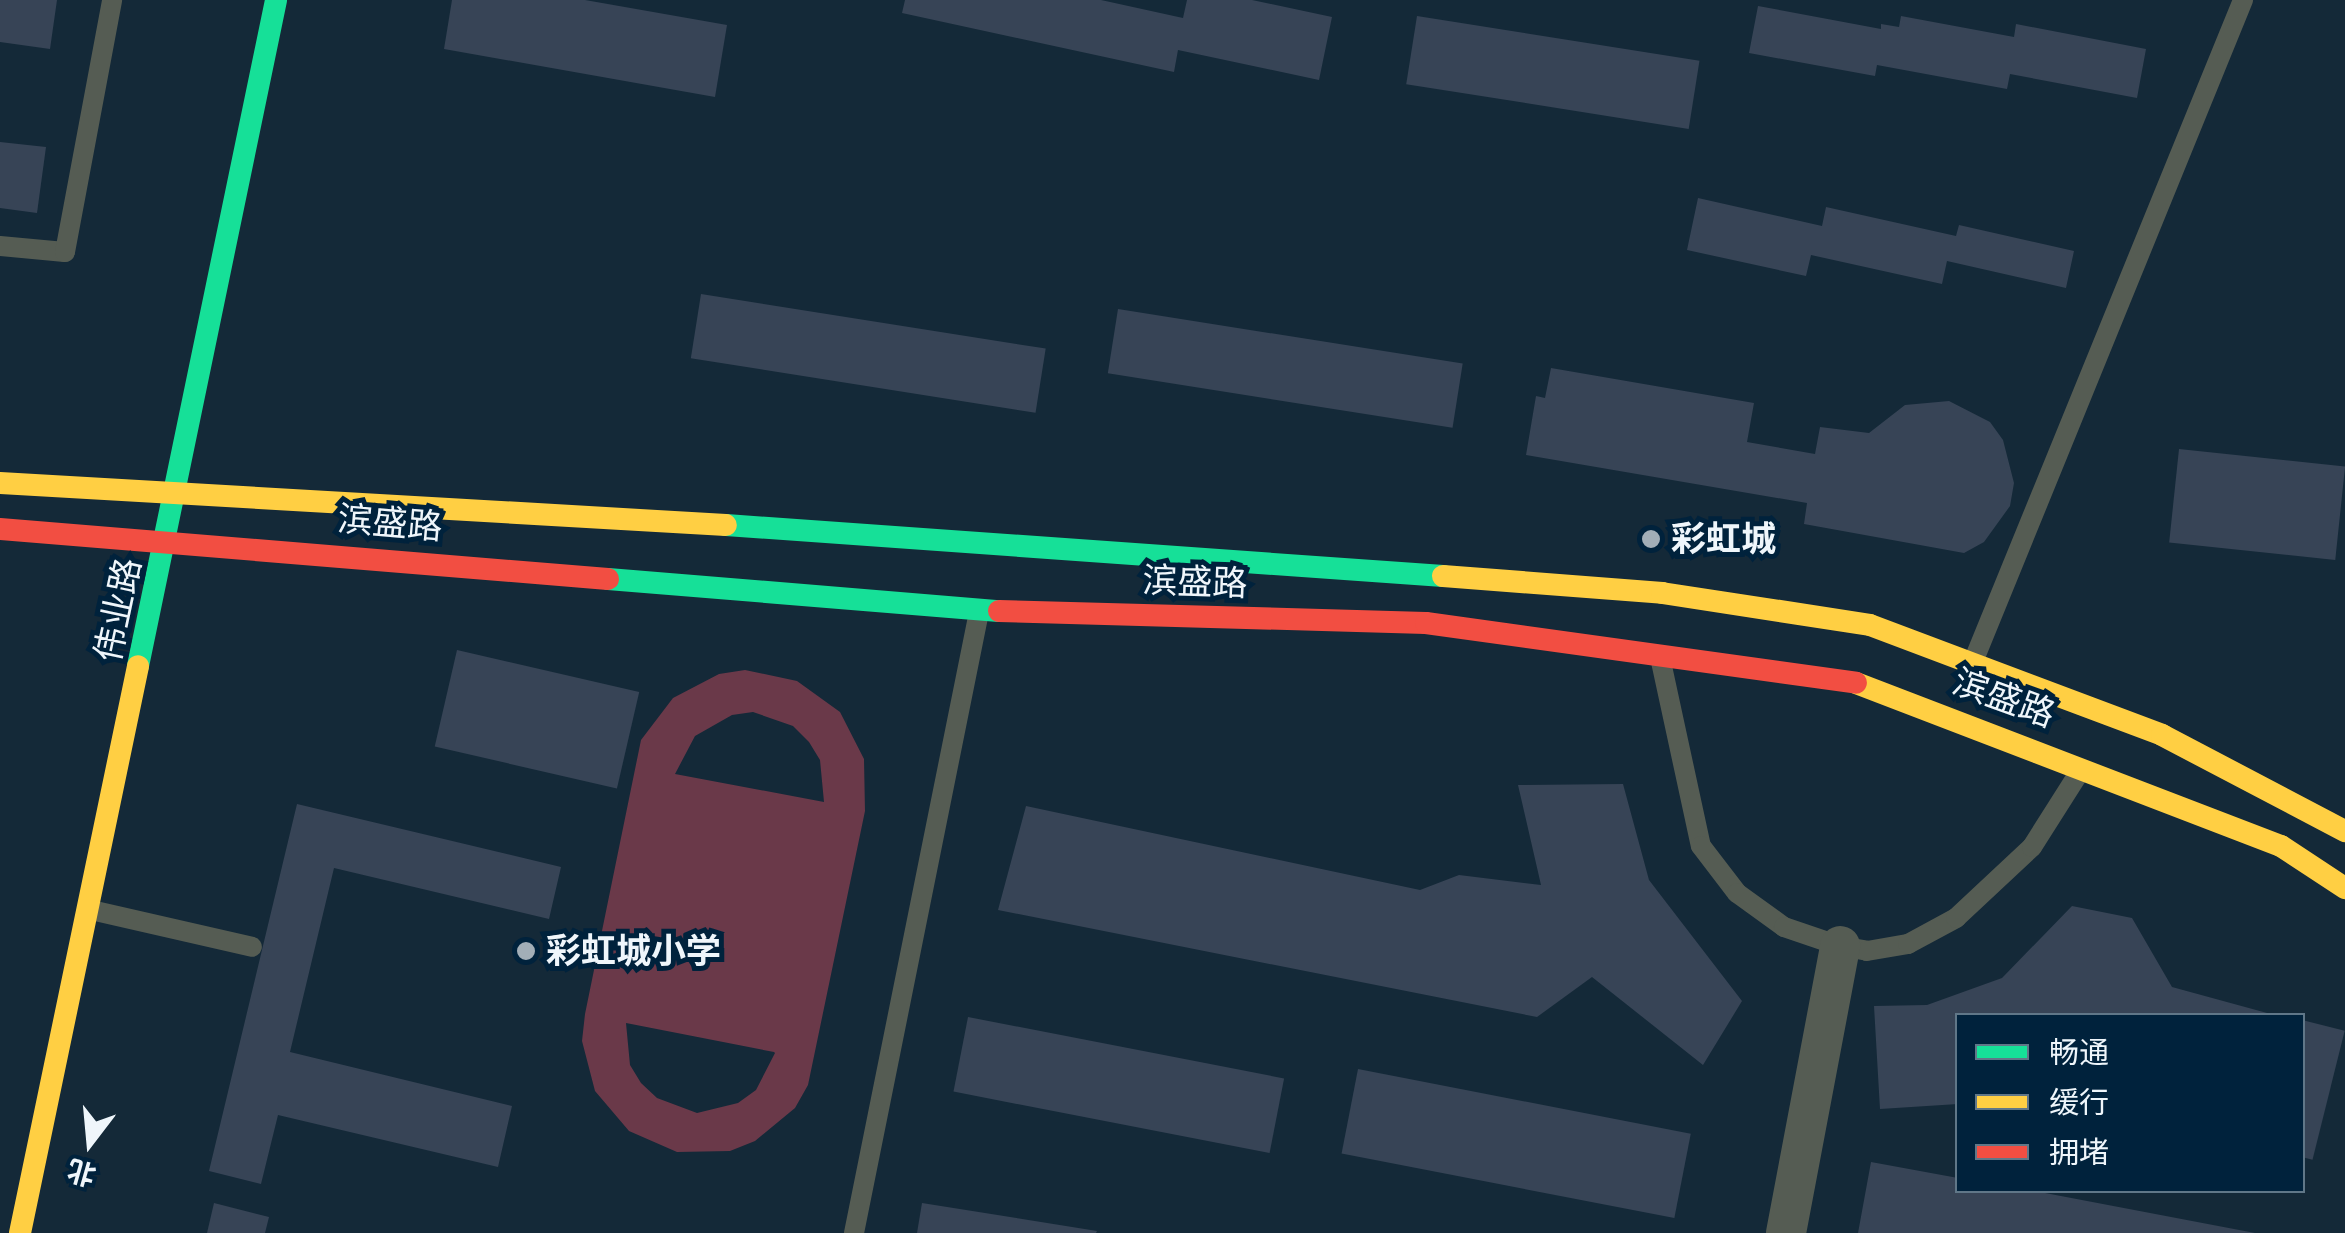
<!DOCTYPE html>
<html>
<head>
<meta charset="utf-8">
<style>
  body { margin:0 }
  #map { position:relative; width:2345px; height:1233px; overflow:hidden; background:#142938; font-family:Poppins,"Noto Sans SC",sans-serif }
  div>[style] { position:absolute }
  .green>* { inset:0; background:#6a3949 }
  .building>* { inset:0; background:#374456; transform-origin:0 0 }
  .lane>* { height:20px; margin:-10px; padding:0 10px; transform-origin:10px; border-radius:10px; background:#555c53 }
  .street>* { height:40px; margin:-20px; padding:0 20px; transform-origin:20px; border-radius:20px; background:#555c53 }
  .fast>* { height:22px; margin:-11px; padding:0 11px; transform-origin:11px; border-radius:11px; background:#16e098 }
  .slow>* { height:22px; margin:-11px; padding:0 11px; transform-origin:11px; border-radius:11px; background:#ffcf43 }
  .jam>* { height:22px; margin:-11px; padding:0 11px; transform-origin:11px; border-radius:11px; background:#f24e42 }
  .dots>* { width:28px; height:28px; translate:-50% -50%; box-sizing:border-box; border:5px solid #00223c; border-radius:50% }
  span { translate:-50% -50%; white-space:nowrap; text-align:center; line-height:1.15; -webkit-text-stroke:10px #00223c; paint-order:stroke }
  .street-label { font-size:35px; color:#eff6fb }
  .poi-label { font-size:35px; color:#eff6fb; font-weight:700 }
  .left { translate:0 -50%; text-align:left }
  .legend { position:absolute; left:1955px; top:1013px; width:350px; height:180px; box-sizing:border-box; background:#00223c; border:2px solid #607788; margin:0; padding:12px 18px; list-style:none; font-size:30px; color:#eff6fb }
  .legend li { display:flex; align-items:center; gap:20px; height:50px }
  .legend b { width:50px; border:2px solid #607788 }
  .north { position:absolute; left:40px; top:1093px; width:100px; height:100px; -webkit-text-stroke:8px #00223c; paint-order:stroke; rotate:196deg; font-size:28px; font-weight:700; line-height:40px; text-align:center; color:#eff6fb }
  .north::after { content:''; display:block; margin:auto; width:35px; height:45px; background:#eff6fb; clip-path:polygon(50% 0,100% 100%,50% 72%,0 100%) }
</style>
</head>
<body>
<div id="map">
  <div class="green">
    <i style="clip-path:polygon(evenodd,745px 670px,797px 681px,840px 712px,864px 759px,865px 811px,808px 1085px,795px 1108px,755px 1141px,730px 1151px,677px 1152px,629px 1131px,595px 1091px,582px 1041px,585px 1014px,641px 740px,673px 698px,719px 674px,745px 670px,753px 712px,793px 726px,809px 742px,820px 760px,824px 802px,675px 774px,695px 736px,732px 715px,753px 712px,745px 670px,626px 1023px,774px 1052px,775px 1053px,756px 1090px,738px 1103px,697px 1113px,657px 1098px,641px 1083px,630px 1065px,626px 1023px)"></i>
  </div>
  <div class="building">
    <i style="clip-path:polygon(0 0,57px 0,50px 49px,0 42px)"></i>
    <i style="clip-path:polygon(452px 0,585px 0,727px 25px,715px 97px,444px 49px)"></i>
    <i style="clip-path:polygon(905px 0,1101px 0,1183px 18px,1187px 0,1252px 0,1332px 17px,1319px 80px,1178px 50px,1174px 72px,902px 13px)"></i>
    <i style="clip-path:polygon(1758px 6px,1881px 29px,1881px 24px,1899px 27px,1901px 16px,2014px 37px,2016px 24px,2146px 49px,2137px 98px,2010px 74px,2007px 89px,1877px 65px,1875px 76px,1749px 53px)"></i>
    <i style="left:1417px;top:16px;width:286px;height:69px;rotate:9deg"></i>
    <i style="clip-path:polygon(0 142px,46px 147px,37px 213px,0 208px)"></i>
    <i style="clip-path:polygon(1698px 198px,1822px 226px,1826px 207px,1956px 236px,1959px 225px,2074px 251px,2066px 288px,1947px 261px,1942px 284px,1811px 255px,1806px 276px,1687px 250px)"></i>
    <i style="left:701px;top:294px;width:349px;height:65px;rotate:9deg"></i>
    <i style="left:1118px;top:309px;width:349px;height:65px;rotate:9deg"></i>
    <i style="clip-path:polygon(1551px 368px,1754px 403px,1747px 442px,1815px 454px,1820px 427px,1869px 433px,1905px 405px,1949px 401px,1990px 422px,2003px 440px,2014px 483px,2010px 506px,1984px 542px,1964px 553px,1804px 524px,1807px 503px,1526px 455px,1536px 396px,1545px 398px)"></i>
    <i style="left:2179px;top:449px;width:167px;height:94px;rotate:6deg"></i>
    <i style="left:457px;top:650px;width:187px;height:99px;rotate:13deg"></i>
    <i style="clip-path:polygon(1623px 784px,1649px 880px,1742px 1001px,1703px 1065px,1592px 977px,1537px 1017px,998px 910px,1026px 806px,1420px 890px,1459px 875px,1541px 885px,1518px 785px)"></i>
    <i style="clip-path:polygon(297px 804px,561px 867px,549px 919px,334px 868px,290px 1052px,512px 1106px,498px 1167px,278px 1115px,261px 1184px,209px 1171px)"></i>
    <i style="clip-path:polygon(2072px 906px,2132px 918px,2172px 987px,2278px 1016px,1958px 1016px,1958px 1104px,1880px 1109px,1874px 1006px,1927px 1005px,2002px 978px)"></i>
    <i style="left:968px;top:1017px;width:322px;height:76px;rotate:11deg"></i>
    <i style="left:2302px;top:1020px;width:44px;height:133px;rotate:14deg"></i>
    <i style="left:1358px;top:1069px;width:339px;height:86px;rotate:11deg"></i>
    <i style="clip-path:polygon(1871px 1162px,1958px 1178px,1958px 1190px,2030px 1190px,2255px 1233px,1858px 1233px)"></i>
    <i style="clip-path:polygon(214px 1203px,269px 1217px,265px 1233px,207px 1233px)"></i>
    <i style="clip-path:polygon(922px 1203px,1097px 1231px,1096px 1233px,917px 1233px)"></i>
  </div>
  <div class="lane">
    <i style="left:0;top:246px;width:65px;rotate:5.3deg"></i>
    <i style="left:65px;top:252px;width:256px;rotate:-79.4deg"></i>
    <i style="left:1660px;top:657px;width:193px;rotate:77.8deg"></i>
    <i style="left:1701px;top:846px;width:59px;rotate:52.5deg"></i>
    <i style="left:1737px;top:893px;width:58px;rotate:35.9deg"></i>
    <i style="left:1784px;top:927px;width:59px;rotate:18.7deg"></i>
    <i style="left:1840px;top:946px;width:27px;rotate:10deg"></i>
    <i style="left:1867px;top:951px;width:42px;rotate:-9.7deg"></i>
    <i style="left:1908px;top:944px;width:55px;rotate:-28.4deg"></i>
    <i style="left:1956px;top:918px;width:104px;rotate:-43.1deg"></i>
    <i style="left:2032px;top:847px;width:88px;rotate:-57.6deg"></i>
    <i style="left:1973px;top:662px;width:715px;rotate:-67.81deg"></i>
    <i style="left:91px;top:910px;width:165px;rotate:12.9deg"></i>
    <i style="left:854px;top:1233px;width:633px;rotate:-78.62deg"></i>
  </div>
  <div class="street">
    <i style="left:1786px;top:1233px;width:292px;rotate:-79.3deg"></i>
  </div>
  <div class="fast">
    <i style="left:726px;top:525px;width:719px;rotate:4.07deg"></i>
    <i style="left:608px;top:579px;width:392px;rotate:4.7deg"></i>
    <i style="left:138px;top:666px;width:680px;rotate:-78.29deg"></i>
  </div>
  <div class="slow">
    <i style="left:0;top:483px;width:727px;rotate:3.31deg"></i>
    <i style="left:1443px;top:576px;width:220px;rotate:4.4deg"></i>
    <i style="left:1662px;top:593px;width:210px;rotate:8.7deg"></i>
    <i style="left:1870px;top:625px;width:312px;rotate:20.6deg"></i>
    <i style="left:2162px;top:735px;width:207px;rotate:27.7deg"></i>
    <i style="left:1856px;top:683px;width:455px;rotate:21deg"></i>
    <i style="left:2281px;top:846px;width:77px;rotate:33.3deg"></i>
    <i style="left:20px;top:1233px;width:579px;rotate:-78.24deg"></i>
  </div>
  <div class="jam">
    <i style="left:0;top:529px;width:610px;rotate:4.7deg"></i>
    <i style="left:999px;top:611px;width:427px;rotate:1.6deg"></i>
    <i style="left:1426px;top:623px;width:434px;rotate:7.9deg"></i>
  </div>
  <div class="dots">
    <i style="left:1651px;top:539px;background:#a2aeb7"></i>
    <i style="left:526px;top:951px;background:#a2aeb7"></i>
  </div>
  <div class="street-label">
    <span style="left:390px;top:523px;rotate:5deg">滨盛路</span>
    <span style="left:1195px;top:582px;rotate:2deg">滨盛路</span>
    <span style="left:118px;top:610px;rotate:-78deg">伟业路</span>
    <span style="left:2004px;top:698px;rotate:20deg">滨盛路</span>
  </div>
  <div class="poi-label">
    <span class="left" style="left:1671px;top:539px">彩虹城</span>
    <span class="left" style="left:546px;top:951px">彩虹城小学</span>
  </div>
  <ul class="legend">
  <li><b style="height:12px;background:#16e098"></b>畅通</li>
  <li><b style="height:12px;background:#ffcf43"></b>缓行</li>
  <li><b style="height:12px;background:#f24e42"></b>拥堵</li>
  </ul>
  <div class="north">北</div>
</div>
</body>
</html>
